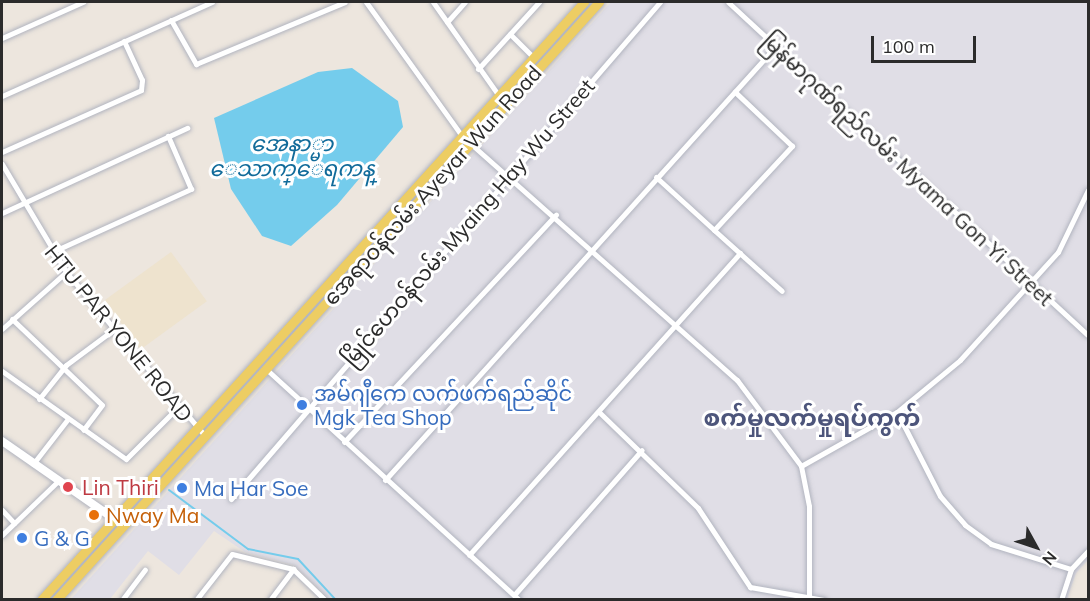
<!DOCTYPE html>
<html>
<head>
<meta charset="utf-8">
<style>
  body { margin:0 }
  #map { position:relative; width:1090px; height:601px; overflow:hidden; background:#ede6de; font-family:Mulish,"Noto Sans Myanmar",sans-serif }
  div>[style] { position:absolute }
  .industrial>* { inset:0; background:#e0dee6 }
  .education>* { inset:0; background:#eee3ce; transform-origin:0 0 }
  .water>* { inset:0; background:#74ccec }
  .stream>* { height:2px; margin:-1px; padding:0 1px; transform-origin:1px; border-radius:1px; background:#74ccec }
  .roads { filter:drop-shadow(0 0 2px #b1b4bf) drop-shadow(0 0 2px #b1b4bf) }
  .street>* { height:5px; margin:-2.5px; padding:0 2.5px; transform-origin:2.5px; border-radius:2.5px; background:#fff }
  .secondary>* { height:8px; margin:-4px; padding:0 4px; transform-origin:4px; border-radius:4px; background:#fff }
  .primary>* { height:9px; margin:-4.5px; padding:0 4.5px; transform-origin:4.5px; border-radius:4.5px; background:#edcd63 }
  .dots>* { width:16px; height:16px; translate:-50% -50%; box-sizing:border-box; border:3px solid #fff; border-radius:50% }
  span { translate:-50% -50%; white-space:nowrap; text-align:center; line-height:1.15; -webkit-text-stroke:6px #fff; paint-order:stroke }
  .street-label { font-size:21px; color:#2b2b2b }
  .shop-label { font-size:21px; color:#366cbe }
  .left { translate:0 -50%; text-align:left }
  .health-label { font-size:21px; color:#be3a42 }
  .food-label { font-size:21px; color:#c56008 }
  .water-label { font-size:22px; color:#116b9a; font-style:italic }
  .quarter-label { font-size:24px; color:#4d557b; font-weight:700 }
  .frame { position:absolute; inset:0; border:3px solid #2b2b2b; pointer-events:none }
  .north { position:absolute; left:1006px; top:517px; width:60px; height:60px; -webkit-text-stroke:4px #fff; paint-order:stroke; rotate:130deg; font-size:16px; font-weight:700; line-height:24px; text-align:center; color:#2b2b2b }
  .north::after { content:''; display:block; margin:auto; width:21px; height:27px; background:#2b2b2b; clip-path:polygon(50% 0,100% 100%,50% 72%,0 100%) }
  .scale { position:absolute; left:871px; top:36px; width:105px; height:27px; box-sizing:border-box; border:3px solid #2b2b2b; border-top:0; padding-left:8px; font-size:18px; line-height:21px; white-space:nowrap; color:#2b2b2b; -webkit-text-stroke:4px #fff; paint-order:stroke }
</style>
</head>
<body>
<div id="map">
  <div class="industrial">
    <i style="clip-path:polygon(611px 2px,1088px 2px,1088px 560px,1076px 573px,1067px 599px,330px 599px,294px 565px,245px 552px,214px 531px,179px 575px,148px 551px,110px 599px,70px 600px)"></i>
  </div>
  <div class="education">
    <i style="left:171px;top:252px;width:61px;height:82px;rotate:54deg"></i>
  </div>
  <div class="water">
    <i style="clip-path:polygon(352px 68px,398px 101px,403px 127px,337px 205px,291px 246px,262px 236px,231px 189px,214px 118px,318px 72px)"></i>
  </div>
  <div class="stream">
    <i style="left:169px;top:490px;width:99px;rotate:36.8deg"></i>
    <i style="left:248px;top:549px;width:51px;rotate:11.3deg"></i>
    <i style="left:298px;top:559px;width:56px;rotate:47.2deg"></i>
  </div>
  <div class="roads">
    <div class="street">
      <i style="left:366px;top:2px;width:165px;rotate:54.4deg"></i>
      <i style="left:462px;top:136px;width:368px;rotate:41.6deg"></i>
      <i style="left:737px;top:380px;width:107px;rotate:53.3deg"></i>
      <i style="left:801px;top:466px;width:41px;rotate:78.7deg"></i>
      <i style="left:809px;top:506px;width:94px;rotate:90deg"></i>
      <i style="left:433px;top:2px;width:115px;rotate:54.9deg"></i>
      <i style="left:728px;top:2px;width:490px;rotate:42.8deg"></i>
      <i style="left:171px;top:20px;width:51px;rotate:60.4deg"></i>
      <i style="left:196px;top:64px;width:161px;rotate:-22.6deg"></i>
      <i style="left:447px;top:22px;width:27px;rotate:-48deg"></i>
      <i style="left:510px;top:34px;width:33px;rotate:45deg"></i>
      <i style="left:2px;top:38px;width:89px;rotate:-24deg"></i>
      <i style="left:478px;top:69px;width:91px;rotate:-47.7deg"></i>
      <i style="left:2px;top:96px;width:230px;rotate:-24.1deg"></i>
      <i style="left:2px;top:152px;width:152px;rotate:-24deg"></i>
      <i style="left:141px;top:90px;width:10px;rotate:-84deg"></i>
      <i style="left:142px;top:80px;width:43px;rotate:-114.8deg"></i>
      <i style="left:2px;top:164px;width:126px;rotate:59.3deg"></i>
      <i style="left:66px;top:272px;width:215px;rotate:49.7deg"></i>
      <i style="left:656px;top:177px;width:79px;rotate:42.4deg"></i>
      <i style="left:714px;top:230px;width:115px;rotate:-47.1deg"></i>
      <i style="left:792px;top:146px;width:79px;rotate:-136.5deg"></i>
      <i style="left:2px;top:213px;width:204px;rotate:-24.7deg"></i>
      <i style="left:714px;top:230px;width:91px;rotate:41.9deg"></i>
      <i style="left:52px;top:252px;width:153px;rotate:-24.4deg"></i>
      <i style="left:191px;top:189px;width:58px;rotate:-113.5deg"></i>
      <i style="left:12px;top:319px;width:124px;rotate:43.7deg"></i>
      <i style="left:102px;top:405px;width:31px;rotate:127deg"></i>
      <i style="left:2px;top:329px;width:86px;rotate:-41.7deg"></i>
      <i style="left:265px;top:368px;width:344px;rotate:42.4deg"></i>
      <i style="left:2px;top:371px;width:152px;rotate:35.4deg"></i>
      <i style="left:126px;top:459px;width:75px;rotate:-45deg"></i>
      <i style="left:39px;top:399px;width:43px;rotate:-51.5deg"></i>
      <i style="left:66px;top:365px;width:59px;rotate:-36.7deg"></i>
      <i style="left:599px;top:412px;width:138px;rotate:44.1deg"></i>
      <i style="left:698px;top:508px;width:95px;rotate:56.6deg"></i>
      <i style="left:750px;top:587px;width:75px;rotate:10deg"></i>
      <i style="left:897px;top:412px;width:94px;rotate:62.9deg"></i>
      <i style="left:940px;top:496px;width:38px;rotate:49deg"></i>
      <i style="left:965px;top:525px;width:32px;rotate:36deg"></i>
      <i style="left:991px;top:544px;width:84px;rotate:17.4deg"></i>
      <i style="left:344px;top:442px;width:311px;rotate:-47deg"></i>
      <i style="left:33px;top:464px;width:56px;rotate:-52.3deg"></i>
      <i style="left:801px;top:466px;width:110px;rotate:-29.4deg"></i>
      <i style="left:897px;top:412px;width:82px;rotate:-39.5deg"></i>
      <i style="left:960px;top:360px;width:146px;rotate:-47.8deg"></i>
      <i style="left:1058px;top:252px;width:69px;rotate:-64.2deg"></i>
      <i style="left:385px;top:480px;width:583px;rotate:-47.99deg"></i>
      <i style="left:231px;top:499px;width:657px;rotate:-49.2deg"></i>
      <i style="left:2px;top:510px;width:18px;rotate:47deg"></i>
      <i style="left:2px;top:535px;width:76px;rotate:-43.9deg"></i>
      <i style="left:469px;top:555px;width:406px;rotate:-48.1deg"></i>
      <i style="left:514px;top:595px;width:193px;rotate:-48.6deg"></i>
      <i style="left:122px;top:600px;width:38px;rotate:-53deg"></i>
      <i style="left:196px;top:600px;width:58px;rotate:-52deg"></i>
      <i style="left:232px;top:554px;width:63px;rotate:13.8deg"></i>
      <i style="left:293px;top:569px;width:45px;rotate:44.1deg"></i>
      <i style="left:270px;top:600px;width:39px;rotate:-53deg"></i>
      <i style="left:1061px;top:600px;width:33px;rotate:-72deg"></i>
      <i style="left:1071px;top:569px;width:25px;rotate:-47deg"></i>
    </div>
    <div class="secondary">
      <i style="left:2px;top:441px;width:147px;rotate:34.8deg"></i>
    </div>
    <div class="primary">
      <i style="left:41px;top:600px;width:808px;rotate:-47.76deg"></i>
      <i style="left:56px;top:600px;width:808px;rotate:-47.76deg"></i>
    </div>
  </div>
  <div class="dots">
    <i style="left:302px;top:405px;background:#3f7fe0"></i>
    <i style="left:68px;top:487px;background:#e0444e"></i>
    <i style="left:182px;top:488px;background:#3f7fe0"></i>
    <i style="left:94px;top:515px;background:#e8710a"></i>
    <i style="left:22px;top:538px;background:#3f7fe0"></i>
  </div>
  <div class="street-label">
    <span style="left:908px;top:169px;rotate:43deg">မြန်မာဂုဏ်ရည်လမ်း Myama Gon Yi Street</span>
    <span style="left:432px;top:185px;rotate:-48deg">အေရာဝန်လမ်း Ayeyar Wun Road</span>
    <span style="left:468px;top:222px;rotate:-49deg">မြိုင်ဟေဝန်လမ်း Myaing Hay Wu Street</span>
    <span style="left:119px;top:333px;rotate:51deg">HTU PAR YONE ROAD</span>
  </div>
  <div class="shop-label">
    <span class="left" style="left:314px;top:405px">အမ်ဂျီကေ လက်ဖက်ရည်ဆိုင်<br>Mgk Tea Shop</span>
    <span class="left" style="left:194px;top:488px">Ma Har Soe</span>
    <span class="left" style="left:34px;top:538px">G &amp; G</span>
  </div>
  <div class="health-label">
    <span class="left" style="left:82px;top:487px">Lin Thiri</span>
  </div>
  <div class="food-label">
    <span class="left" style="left:106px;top:515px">Nway Ma</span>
  </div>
  <div class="water-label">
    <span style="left:292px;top:156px">အေနာ္မာ<br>ေသာက္ေရကန္</span>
  </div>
  <div class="quarter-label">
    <span style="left:812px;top:418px">စက်မှုလက်မှုရပ်ကွက်</span>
  </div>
  <div class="frame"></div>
  <div class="north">N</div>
  <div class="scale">100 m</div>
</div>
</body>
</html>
